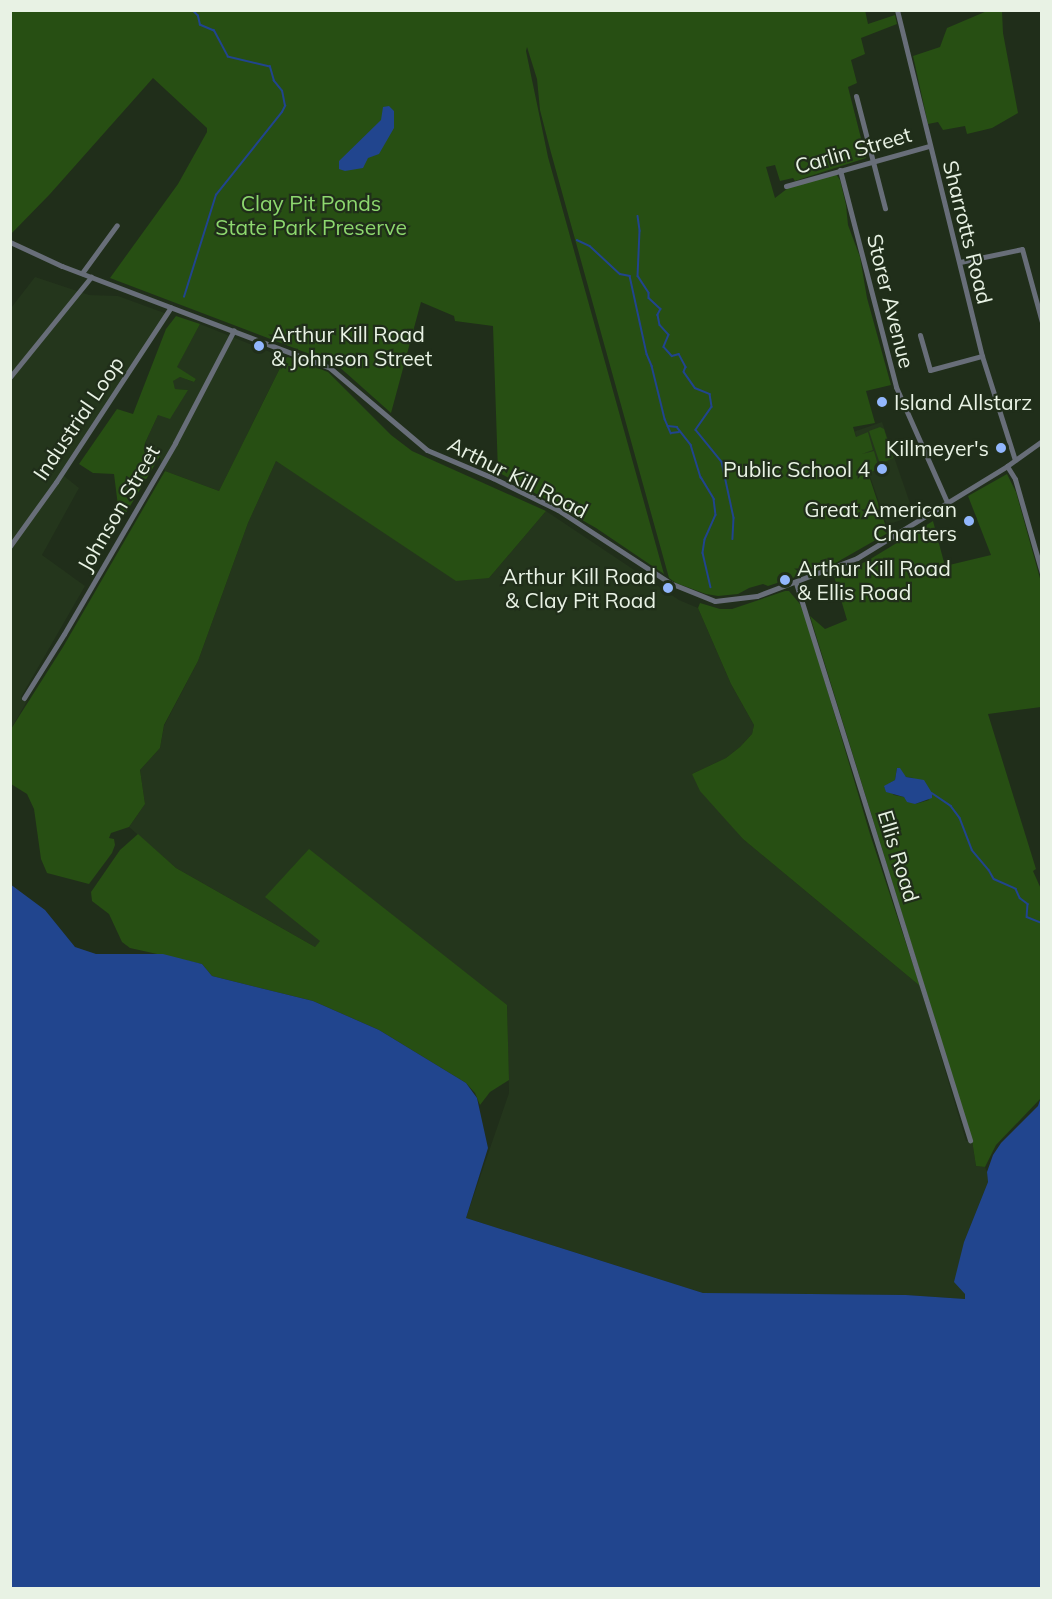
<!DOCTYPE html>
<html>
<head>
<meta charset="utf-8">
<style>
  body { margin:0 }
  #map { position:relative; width:1052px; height:1599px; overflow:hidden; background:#202e1a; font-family:Mulish,sans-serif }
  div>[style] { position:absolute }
  .built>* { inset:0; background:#24361c; transform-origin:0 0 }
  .green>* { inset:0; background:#274f13 }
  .water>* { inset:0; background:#21458e }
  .stream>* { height:1.5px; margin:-0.75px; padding:0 0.75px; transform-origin:0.75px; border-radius:0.75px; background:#21458e }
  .minor>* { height:5px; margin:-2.5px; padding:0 2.5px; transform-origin:2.5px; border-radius:2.5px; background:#686e79 }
  .dots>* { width:16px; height:16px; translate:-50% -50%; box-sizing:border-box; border:3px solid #202e1a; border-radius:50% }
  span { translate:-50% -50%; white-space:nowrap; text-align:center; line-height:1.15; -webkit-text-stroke:4.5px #202e1a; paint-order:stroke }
  .street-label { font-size:21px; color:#e8f2e4 }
  .park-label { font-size:21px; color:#8dd86e }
  .poi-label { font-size:21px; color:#e8f2e4 }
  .left { translate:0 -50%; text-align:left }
  .right { translate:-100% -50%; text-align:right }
  .frame { position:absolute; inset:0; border:12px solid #e8f2e4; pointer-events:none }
</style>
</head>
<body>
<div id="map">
  <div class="built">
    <i style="clip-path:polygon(35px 277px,89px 295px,118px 296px,170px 315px,64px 476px,79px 488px,42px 555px,85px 586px,21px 697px,27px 701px,11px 729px,11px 308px)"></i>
    <i style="clip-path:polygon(200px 324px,285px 358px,219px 491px,165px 471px,157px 450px,144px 453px,145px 443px,158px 415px,187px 390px,175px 389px,172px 381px,180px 377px,194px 382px,196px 379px,176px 368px)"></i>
    <i style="left:882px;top:422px;width:99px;height:29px;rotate:71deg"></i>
    <i style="clip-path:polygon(276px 461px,404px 544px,489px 578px,546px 511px,679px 600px,698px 608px,731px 684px,754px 725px,752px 734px,740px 747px,726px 758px,692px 774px,743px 839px,920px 986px,966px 1141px,972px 1140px,976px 1166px,985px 1167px,987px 1172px,988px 1182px,964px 1242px,965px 1299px,906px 1295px,703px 1293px,466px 1218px,509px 1093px,507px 1005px,321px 941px,315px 947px,176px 868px,129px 827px,145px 804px,140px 770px,160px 748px,164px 726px,198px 661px,248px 523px)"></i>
  </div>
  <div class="green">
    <i style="clip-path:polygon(865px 10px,868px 24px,895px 15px,897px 24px,861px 38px,865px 54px,851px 60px,857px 83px,848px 87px,866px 158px,795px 181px,793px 178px,780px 181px,775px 165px,766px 167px,775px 198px,788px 188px,836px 174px,840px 180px,846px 205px,848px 225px,860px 257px,867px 298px,891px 385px,866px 391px,875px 423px,853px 427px,856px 437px,868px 432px,873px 450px,862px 454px,874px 451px,879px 469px,868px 473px,888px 533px,832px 565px,768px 586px,763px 584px,749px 588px,738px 594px,718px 596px,706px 594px,676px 583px,669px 578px,550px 149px,540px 110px,537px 79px,527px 47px,526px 51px,548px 157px,664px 574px,596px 528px,498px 472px,493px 326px,455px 321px,454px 316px,421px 302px,391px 413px,336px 364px,110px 278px,178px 184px,207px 132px,207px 128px,153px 78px,50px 194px,11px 234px,11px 11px)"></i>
    <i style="clip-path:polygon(987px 11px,1002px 11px,1003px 33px,1018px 113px,992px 128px,967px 134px,965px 126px,943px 130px,938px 122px,928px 124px,913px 56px,940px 47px,947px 28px)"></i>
    <i style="clip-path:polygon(176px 316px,200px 324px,177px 367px,196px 379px,194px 382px,180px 377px,173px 381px,175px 389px,188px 390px,170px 419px,158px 415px,145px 443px,144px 452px,157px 450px,160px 456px,126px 513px,118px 506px,114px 474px,93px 473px,79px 464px,117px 409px,133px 414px,166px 329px)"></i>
    <i style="clip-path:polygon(288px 357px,328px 372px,391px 435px,412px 451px,546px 511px,489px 578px,456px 581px,276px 461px,248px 523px,198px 661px,164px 725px,160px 748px,140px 770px,145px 804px,129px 827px,111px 833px,109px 838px,114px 839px,115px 845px,112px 853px,89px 884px,47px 873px,41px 859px,34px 809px,27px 794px,11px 784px,11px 729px,63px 647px,165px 471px,219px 491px,285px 358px)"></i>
    <i style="clip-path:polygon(880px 427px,884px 429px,893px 458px,880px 464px,869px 431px)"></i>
    <i style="clip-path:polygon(evenodd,1007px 474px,1016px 492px,1041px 582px,1041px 707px,988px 714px,1036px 869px,1033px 871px,1041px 889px,1042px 1097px,996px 1145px,985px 1167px,976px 1166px,972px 1140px,810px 616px,825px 629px,847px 620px,834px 576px,867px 561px,933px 521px,945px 566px,991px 555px,968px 496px,1007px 474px,897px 768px,906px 777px,913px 778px,929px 800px,915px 804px,904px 797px,894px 795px,884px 787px,895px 780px,897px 768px)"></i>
    <i style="clip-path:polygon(785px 591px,789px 591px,800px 604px,806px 618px,870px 834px,920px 986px,743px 839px,700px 791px,692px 774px,726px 758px,740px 747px,752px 734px,754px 725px,731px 684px,698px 608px,700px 603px,720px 609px,732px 609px)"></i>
    <i style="clip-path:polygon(138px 834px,176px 868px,315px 947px,320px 941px,265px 897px,309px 849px,507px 1005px,509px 1080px,490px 1092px,480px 1105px,475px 1093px,466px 1083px,379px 1030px,313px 1001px,212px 976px,202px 964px,130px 948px,122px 942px,109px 914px,92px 901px,91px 892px,120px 850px)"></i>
  </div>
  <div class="water">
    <i style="clip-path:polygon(389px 106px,394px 111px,394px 128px,379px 154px,368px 158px,363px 168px,345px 171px,339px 169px,339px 161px,381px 120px,383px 107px)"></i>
    <i style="clip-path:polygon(897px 768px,900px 768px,906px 777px,924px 780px,932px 793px,932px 798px,915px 804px,907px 802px,904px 797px,886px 792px,884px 786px,895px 780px)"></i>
    <i style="clip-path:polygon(10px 884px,45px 910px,75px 947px,96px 954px,163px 954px,202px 964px,212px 976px,313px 1001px,379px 1030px,466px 1083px,477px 1098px,488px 1148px,466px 1218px,703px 1293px,906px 1295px,965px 1299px,965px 1294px,954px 1282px,964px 1242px,988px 1182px,987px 1172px,993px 1155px,1001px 1143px,1038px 1106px,1041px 1097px,1041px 1588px,11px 1588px)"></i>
  </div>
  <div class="stream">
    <i style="left:638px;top:216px;width:15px;rotate:82deg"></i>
    <i style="left:640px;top:231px;width:45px;rotate:92.5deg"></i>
    <i style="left:638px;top:276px;width:20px;rotate:57deg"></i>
    <i style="left:649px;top:293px;width:5px;rotate:90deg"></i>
    <i style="left:649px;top:298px;width:16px;rotate:43deg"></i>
    <i style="left:661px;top:309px;width:7px;rotate:117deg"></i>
    <i style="left:658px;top:315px;width:10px;rotate:79deg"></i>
    <i style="left:660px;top:325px;width:13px;rotate:48deg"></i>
    <i style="left:669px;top:335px;width:13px;rotate:113deg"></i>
    <i style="left:664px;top:347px;width:12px;rotate:48deg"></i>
    <i style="left:672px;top:356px;width:7px;rotate:-16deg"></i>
    <i style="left:679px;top:354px;width:15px;rotate:62deg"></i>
    <i style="left:686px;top:367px;width:5px;rotate:112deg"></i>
    <i style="left:684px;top:372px;width:19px;rotate:55deg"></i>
    <i style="left:695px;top:388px;width:16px;rotate:22deg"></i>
    <i style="left:710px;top:394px;width:13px;rotate:81deg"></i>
    <i style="left:712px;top:407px;width:28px;rotate:125deg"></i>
    <i style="left:696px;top:430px;width:41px;rotate:50.9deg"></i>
    <i style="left:722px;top:462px;width:57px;rotate:77.9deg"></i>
    <i style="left:734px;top:518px;width:21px;rotate:93deg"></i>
    <i style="left:577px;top:240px;width:14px;rotate:25deg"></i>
    <i style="left:590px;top:246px;width:41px;rotate:43deg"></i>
    <i style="left:620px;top:274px;width:10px;rotate:11deg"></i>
    <i style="left:630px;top:276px;width:80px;rotate:77.7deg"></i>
    <i style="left:647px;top:354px;width:13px;rotate:67deg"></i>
    <i style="left:652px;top:366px;width:55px;rotate:76.2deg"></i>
    <i style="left:665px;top:419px;width:8px;rotate:67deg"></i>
    <i style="left:668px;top:426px;width:9px;rotate:6deg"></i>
    <i style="left:677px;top:427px;width:23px;rotate:52deg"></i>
    <i style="left:691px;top:445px;width:34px;rotate:73deg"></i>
    <i style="left:701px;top:477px;width:26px;rotate:59deg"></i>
    <i style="left:714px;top:499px;width:16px;rotate:83deg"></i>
    <i style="left:716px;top:515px;width:27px;rotate:114deg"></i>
    <i style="left:705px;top:540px;width:13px;rotate:99deg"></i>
    <i style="left:703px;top:553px;width:35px;rotate:77deg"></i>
    <i style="left:184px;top:297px;width:107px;rotate:-72.6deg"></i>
    <i style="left:216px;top:195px;width:106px;rotate:-51.5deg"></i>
    <i style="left:282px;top:112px;width:7px;rotate:-63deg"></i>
    <i style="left:285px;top:106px;width:15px;rotate:-101deg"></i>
    <i style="left:282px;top:91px;width:13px;rotate:-129deg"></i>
    <i style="left:274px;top:81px;width:15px;rotate:-106deg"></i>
    <i style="left:270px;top:67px;width:43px;rotate:-166.6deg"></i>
    <i style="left:228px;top:57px;width:30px;rotate:-118deg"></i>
    <i style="left:214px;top:31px;width:15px;rotate:-157deg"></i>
    <i style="left:200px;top:25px;width:9px;rotate:-103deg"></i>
    <i style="left:198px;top:16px;width:8px;rotate:-135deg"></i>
    <i style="left:668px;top:426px;width:8px;rotate:67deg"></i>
    <i style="left:671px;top:433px;width:8px;rotate:-7deg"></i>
    <i style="left:932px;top:793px;width:23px;rotate:34deg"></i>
    <i style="left:951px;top:806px;width:15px;rotate:53deg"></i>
    <i style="left:960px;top:818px;width:34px;rotate:69deg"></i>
    <i style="left:972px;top:850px;width:26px;rotate:50deg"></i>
    <i style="left:989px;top:870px;width:10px;rotate:61deg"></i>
    <i style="left:994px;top:879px;width:24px;rotate:24deg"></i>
    <i style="left:1016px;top:889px;width:10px;rotate:66deg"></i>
    <i style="left:1020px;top:898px;width:10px;rotate:37deg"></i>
    <i style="left:1028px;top:904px;width:13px;rotate:94deg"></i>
    <i style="left:1027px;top:917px;width:16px;rotate:22deg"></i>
  </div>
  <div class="minor">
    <i style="left:897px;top:10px;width:356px;rotate:76.2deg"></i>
    <i style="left:982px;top:356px;width:109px;rotate:72.4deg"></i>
    <i style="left:856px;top:96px;width:116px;rotate:75.5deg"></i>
    <i style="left:840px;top:170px;width:224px;rotate:75.5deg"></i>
    <i style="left:896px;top:387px;width:126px;rotate:66.1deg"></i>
    <i style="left:786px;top:186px;width:148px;rotate:-15.6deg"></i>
    <i style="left:10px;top:242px;width:57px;rotate:24.8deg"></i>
    <i style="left:62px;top:266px;width:287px;rotate:20.8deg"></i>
    <i style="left:330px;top:368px;width:127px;rotate:40.2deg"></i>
    <i style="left:427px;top:450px;width:72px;rotate:23deg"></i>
    <i style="left:493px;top:478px;width:72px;rotate:26.2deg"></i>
    <i style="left:558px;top:510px;width:134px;rotate:33.1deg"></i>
    <i style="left:670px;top:583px;width:48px;rotate:21.8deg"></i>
    <i style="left:715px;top:601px;width:42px;rotate:-6.8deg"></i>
    <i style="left:757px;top:596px;width:107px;rotate:-20.8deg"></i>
    <i style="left:857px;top:558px;width:176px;rotate:-31.5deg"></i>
    <i style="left:1007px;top:466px;width:43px;rotate:-35.5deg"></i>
    <i style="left:960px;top:262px;width:63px;rotate:-11.8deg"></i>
    <i style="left:1022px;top:249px;width:76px;rotate:74.7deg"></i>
    <i style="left:82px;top:273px;width:59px;rotate:-53.9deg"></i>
    <i style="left:920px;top:335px;width:36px;rotate:74deg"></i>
    <i style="left:930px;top:370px;width:54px;rotate:-15.1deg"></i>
    <i style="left:10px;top:377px;width:129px;rotate:-51deg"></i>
    <i style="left:1007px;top:466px;width:15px;rotate:58deg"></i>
    <i style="left:1015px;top:479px;width:98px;rotate:74deg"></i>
    <i style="left:10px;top:546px;width:79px;rotate:-54.3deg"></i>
    <i style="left:56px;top:482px;width:209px;rotate:-56.7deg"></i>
    <i style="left:796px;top:583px;width:584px;rotate:72.65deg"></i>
    <i style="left:24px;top:698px;width:75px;rotate:-58deg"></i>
    <i style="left:64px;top:634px;width:221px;rotate:-59.8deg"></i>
    <i style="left:175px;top:443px;width:127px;rotate:-62.4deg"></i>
  </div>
  <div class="dots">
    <i style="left:259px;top:346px;background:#92b7fd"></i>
    <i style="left:882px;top:402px;background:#92b7fd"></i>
    <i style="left:1001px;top:448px;background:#92b7fd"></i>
    <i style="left:882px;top:469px;background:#92b7fd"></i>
    <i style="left:969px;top:521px;background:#92b7fd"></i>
    <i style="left:785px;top:580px;background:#92b7fd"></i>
    <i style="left:668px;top:588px;background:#92b7fd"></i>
  </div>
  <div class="street-label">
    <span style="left:853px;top:150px;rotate:-16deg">Carlin Street</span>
    <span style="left:968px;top:232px;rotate:76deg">Sharrotts Road</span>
    <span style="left:891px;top:301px;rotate:76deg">Storer Avenue</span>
    <span style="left:78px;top:418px;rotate:-56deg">Industrial Loop</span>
    <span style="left:518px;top:477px;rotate:27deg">Arthur Kill Road</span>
    <span style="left:118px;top:508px;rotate:-60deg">Johnson Street</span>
    <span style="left:899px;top:856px;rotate:73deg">Ellis Road</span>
  </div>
  <div class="park-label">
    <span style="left:311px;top:215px">Clay Pit Ponds<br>State Park Preserve</span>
  </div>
  <div class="poi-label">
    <span class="left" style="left:271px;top:346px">Arthur Kill Road<br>&amp; Johnson Street</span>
    <span class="left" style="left:894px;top:402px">Island Allstarz</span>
    <span class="right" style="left:989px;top:448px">Killmeyer's</span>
    <span class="right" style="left:870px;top:469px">Public School 4</span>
    <span class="right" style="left:957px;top:521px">Great American<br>Charters</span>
    <span class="left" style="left:797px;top:580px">Arthur Kill Road<br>&amp; Ellis Road</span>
    <span class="right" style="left:656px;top:588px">Arthur Kill Road<br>&amp; Clay Pit Road</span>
  </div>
  <div class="frame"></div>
</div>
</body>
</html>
